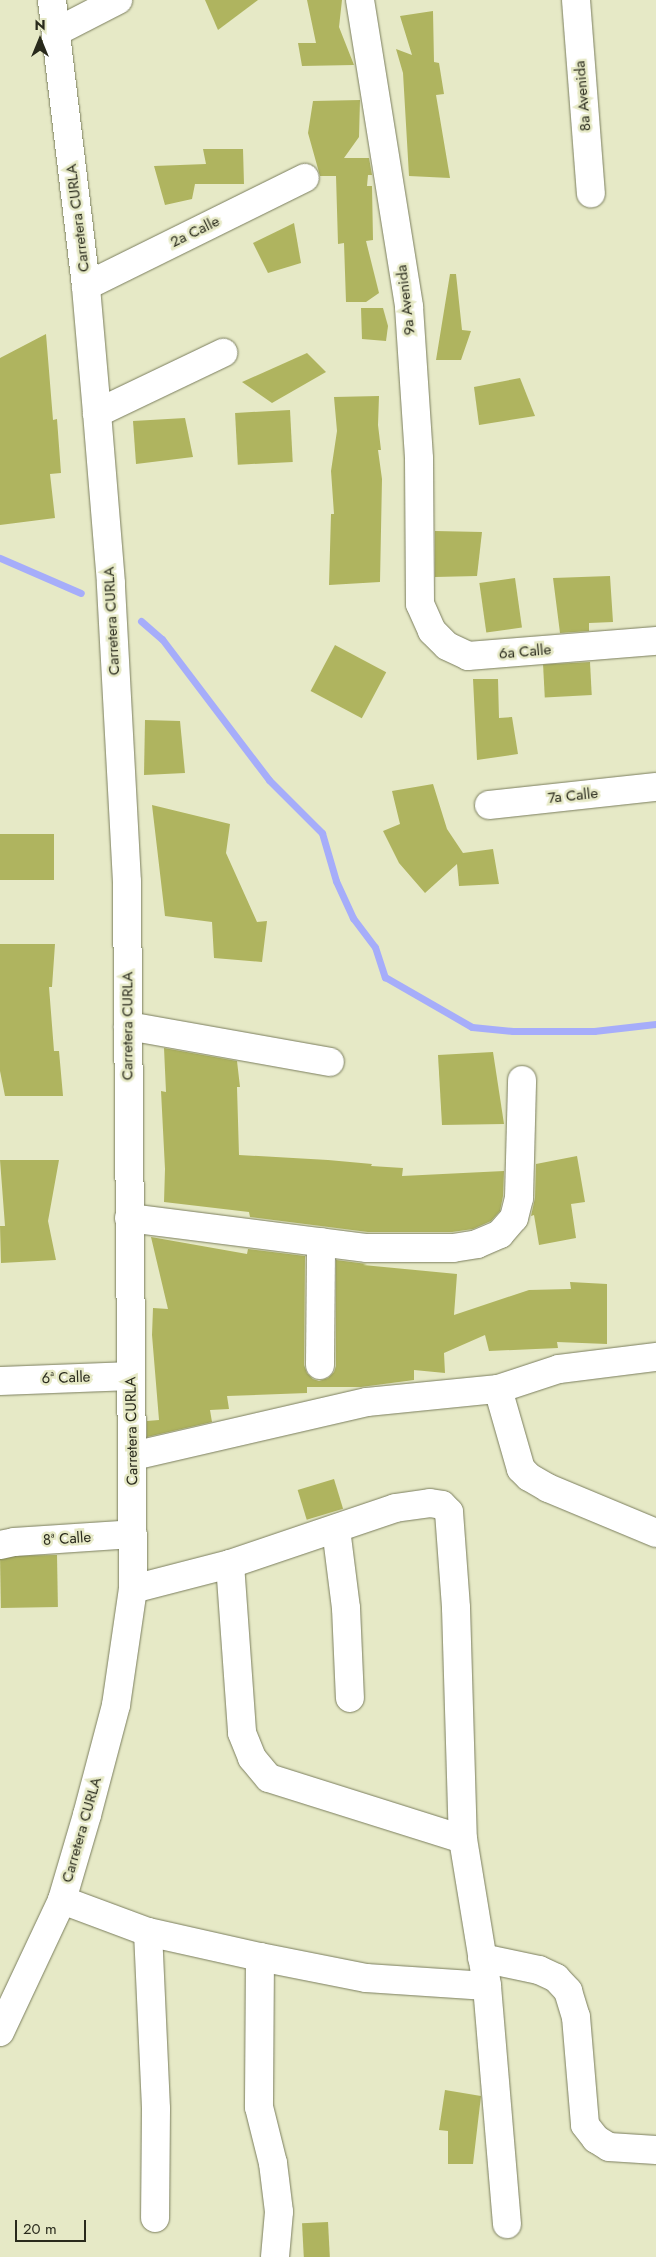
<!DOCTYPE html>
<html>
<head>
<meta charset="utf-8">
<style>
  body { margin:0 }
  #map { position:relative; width:656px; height:2257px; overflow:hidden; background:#e6e9c6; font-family:Jost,sans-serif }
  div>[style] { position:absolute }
  .stream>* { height:7px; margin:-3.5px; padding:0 3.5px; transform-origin:3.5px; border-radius:3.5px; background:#a6adfa }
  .building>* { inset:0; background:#afb45f; transform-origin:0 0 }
  .roads { filter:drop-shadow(0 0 1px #7b7e5e) drop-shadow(0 0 1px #7b7e5e) }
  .minor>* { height:28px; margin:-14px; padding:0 14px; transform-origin:14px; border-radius:14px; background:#fff }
  .major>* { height:28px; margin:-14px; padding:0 14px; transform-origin:14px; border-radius:14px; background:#fff }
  span { translate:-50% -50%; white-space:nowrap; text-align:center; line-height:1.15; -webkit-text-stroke:5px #e6e9c6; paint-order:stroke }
  .street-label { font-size:15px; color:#292a1c }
  .north { position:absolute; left:15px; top:15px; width:50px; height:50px; -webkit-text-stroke:4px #e6e9c6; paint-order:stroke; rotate:0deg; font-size:14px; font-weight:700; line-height:20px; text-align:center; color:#292a1c }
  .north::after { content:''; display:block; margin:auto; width:18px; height:22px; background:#292a1c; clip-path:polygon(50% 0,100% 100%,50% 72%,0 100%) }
  .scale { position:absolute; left:15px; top:2220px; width:71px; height:22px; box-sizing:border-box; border:2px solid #292a1c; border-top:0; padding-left:6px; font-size:15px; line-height:18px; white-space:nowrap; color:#292a1c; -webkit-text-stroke:4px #e6e9c6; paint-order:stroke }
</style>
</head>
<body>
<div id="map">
  <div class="stream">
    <i style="left:0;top:558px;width:88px;rotate:23.4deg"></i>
    <i style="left:141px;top:621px;width:28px;rotate:41deg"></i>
    <i style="left:162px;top:639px;width:177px;rotate:52.8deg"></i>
    <i style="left:269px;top:780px;width:75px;rotate:45deg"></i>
    <i style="left:322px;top:833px;width:50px;rotate:73.7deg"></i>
    <i style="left:336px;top:881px;width:41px;rotate:65.3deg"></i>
    <i style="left:353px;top:918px;width:36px;rotate:53deg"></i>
    <i style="left:375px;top:947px;width:32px;rotate:72deg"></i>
    <i style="left:385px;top:977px;width:100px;rotate:29.9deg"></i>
    <i style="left:472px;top:1027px;width:41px;rotate:5.6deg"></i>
    <i style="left:513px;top:1031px;width:81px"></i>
    <i style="left:594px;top:1031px;width:62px;rotate:-6.4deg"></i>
  </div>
  <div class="building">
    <i style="clip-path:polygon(205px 0,258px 0,218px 30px)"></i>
    <i style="clip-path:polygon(307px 0,342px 0,339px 27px,354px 65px,302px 66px,298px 43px,316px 43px)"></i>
    <i style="clip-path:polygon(433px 11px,434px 62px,439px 63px,444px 94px,436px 95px,450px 178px,409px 176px,403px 73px,396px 49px,412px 55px,400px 16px)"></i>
    <i style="clip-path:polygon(360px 100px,359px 137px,344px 158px,369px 158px,372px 175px,368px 175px,367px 186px,372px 186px,373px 240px,366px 241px,379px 293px,366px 302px,346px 302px,344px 243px,338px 244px,336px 176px,320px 176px,308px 133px,313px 101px)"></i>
    <i style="clip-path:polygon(203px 149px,243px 149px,244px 184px,195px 184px,192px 199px,165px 205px,154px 166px,206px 164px)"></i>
    <i style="clip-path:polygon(294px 223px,301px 263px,268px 273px,253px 243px)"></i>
    <i style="clip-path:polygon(450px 274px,456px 274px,462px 330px,471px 331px,461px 360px,436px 360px)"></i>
    <i style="clip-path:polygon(361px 308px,383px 308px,388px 326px,386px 341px,362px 339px)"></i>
    <i style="clip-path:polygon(46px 334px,53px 420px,57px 419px,61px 473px,50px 474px,55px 518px,0 525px,0 358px)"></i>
    <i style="clip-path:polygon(307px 353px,326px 372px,272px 403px,242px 382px)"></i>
    <i style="clip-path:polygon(520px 378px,535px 416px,479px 425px,474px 387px)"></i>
    <i style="clip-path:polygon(379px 396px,378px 425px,381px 450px,378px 450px,382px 479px,380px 582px,329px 585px,331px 514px,334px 514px,331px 471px,337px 431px,334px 397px)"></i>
    <i style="left:290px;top:410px;width:52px;height:55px;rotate:87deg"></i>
    <i style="clip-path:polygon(185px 418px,193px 457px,136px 464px,133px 421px)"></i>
    <i style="clip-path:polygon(435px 531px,482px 532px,477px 576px,435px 577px)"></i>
    <i style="clip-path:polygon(610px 576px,613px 622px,589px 623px,589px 631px,560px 633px,553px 578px)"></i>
    <i style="left:515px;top:578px;width:50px;height:36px;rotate:82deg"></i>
    <i style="left:335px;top:645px;width:58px;height:52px;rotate:28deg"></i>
    <i style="left:590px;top:662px;width:33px;height:47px;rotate:87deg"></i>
    <i style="clip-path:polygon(473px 679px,498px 679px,499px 718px,512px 717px,518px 754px,477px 760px)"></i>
    <i style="clip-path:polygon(145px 720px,180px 721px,185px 773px,144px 775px)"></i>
    <i style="clip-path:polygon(433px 784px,447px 829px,463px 853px,493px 849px,499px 884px,459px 886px,457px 864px,425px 893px,399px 863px,383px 831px,400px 824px,392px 791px)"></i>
    <i style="clip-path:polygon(152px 805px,230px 824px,226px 853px,257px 922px,267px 921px,262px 962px,214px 958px,212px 922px,165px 916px)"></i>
    <i style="left:0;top:834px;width:54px;height:46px"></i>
    <i style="clip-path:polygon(0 944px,55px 944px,52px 987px,49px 987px,54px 1051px,59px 1051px,63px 1096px,5px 1096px,0 1071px)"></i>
    <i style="clip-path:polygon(164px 1048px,237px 1061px,240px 1087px,237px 1087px,239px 1155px,328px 1160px,372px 1164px,371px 1166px,403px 1168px,402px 1176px,504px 1171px,503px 1196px,500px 1211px,491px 1221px,473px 1229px,452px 1232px,368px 1232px,250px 1217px,249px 1212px,164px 1202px,165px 1169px,161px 1091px,166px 1092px)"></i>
    <i style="clip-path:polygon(493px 1052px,504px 1124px,442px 1125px,438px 1055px)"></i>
    <i style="clip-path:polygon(577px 1156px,585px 1202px,571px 1204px,576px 1238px,539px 1245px,534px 1215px,531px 1216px,535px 1198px,536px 1164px)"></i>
    <i style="clip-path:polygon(0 1160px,59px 1160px,48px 1221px,56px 1260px,1px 1263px,0 1226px,5px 1226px)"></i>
    <i style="clip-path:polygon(151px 1237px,247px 1254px,248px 1249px,305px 1256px,304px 1365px,307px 1373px,313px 1379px,319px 1381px,328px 1378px,334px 1372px,336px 1366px,336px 1260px,367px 1264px,363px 1265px,457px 1274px,454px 1315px,529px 1290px,571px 1289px,570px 1282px,607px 1284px,607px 1344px,557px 1342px,558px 1348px,489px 1351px,485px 1335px,444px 1353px,445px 1373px,414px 1370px,414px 1380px,361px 1387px,307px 1387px,307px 1393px,227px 1396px,229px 1409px,210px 1410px,212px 1422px,147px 1437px,147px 1421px,159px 1420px,152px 1335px,153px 1308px,168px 1309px)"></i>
    <i style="left:334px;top:1479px;width:31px;height:38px;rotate:73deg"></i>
    <i style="left:57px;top:1555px;width:52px;height:57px;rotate:89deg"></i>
    <i style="clip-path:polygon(445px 2090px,481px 2096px,473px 2164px,448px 2164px,448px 2131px,439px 2130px)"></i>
    <i style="left:328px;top:2222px;width:35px;height:26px;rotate:87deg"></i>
  </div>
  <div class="roads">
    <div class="minor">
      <i style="left:360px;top:0;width:311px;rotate:80.9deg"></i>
      <i style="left:409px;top:307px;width:152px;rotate:86.2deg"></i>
      <i style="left:419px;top:459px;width:145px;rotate:89.6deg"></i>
      <i style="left:420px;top:604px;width:30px;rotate:66deg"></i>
      <i style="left:432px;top:631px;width:21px;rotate:45deg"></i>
      <i style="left:447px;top:646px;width:23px;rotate:25deg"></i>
      <i style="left:468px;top:656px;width:189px;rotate:-4.6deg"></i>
      <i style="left:576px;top:0;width:194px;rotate:85.6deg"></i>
      <i style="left:56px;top:32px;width:70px;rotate:-27.3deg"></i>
      <i style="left:86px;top:286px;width:244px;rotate:-26.3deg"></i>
      <i style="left:97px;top:413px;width:140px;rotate:-25.5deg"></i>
      <i style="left:489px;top:805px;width:168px;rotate:-6.2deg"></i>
      <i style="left:128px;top:1026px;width:205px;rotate:10.1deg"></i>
      <i style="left:129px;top:1218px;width:240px;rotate:7.2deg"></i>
      <i style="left:367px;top:1248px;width:86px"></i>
      <i style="left:453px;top:1248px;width:24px;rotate:-9deg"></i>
      <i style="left:477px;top:1244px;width:25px;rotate:-23deg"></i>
      <i style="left:500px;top:1234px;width:21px;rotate:-49deg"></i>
      <i style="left:514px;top:1218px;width:21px;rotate:-76deg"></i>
      <i style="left:519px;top:1198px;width:118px;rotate:-88.5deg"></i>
      <i style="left:320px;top:1365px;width:123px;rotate:-89.5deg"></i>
      <i style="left:0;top:1381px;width:131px;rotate:-2.2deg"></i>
      <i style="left:498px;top:1389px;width:83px;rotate:74deg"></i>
      <i style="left:521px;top:1469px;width:11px;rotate:45deg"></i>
      <i style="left:529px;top:1477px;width:22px;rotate:30deg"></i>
      <i style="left:548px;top:1488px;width:117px;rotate:22.6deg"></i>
      <i style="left:133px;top:1456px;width:240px;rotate:-13deg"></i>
      <i style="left:367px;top:1402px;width:132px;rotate:-5.7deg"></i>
      <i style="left:498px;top:1389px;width:64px;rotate:-18.2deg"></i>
      <i style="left:559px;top:1369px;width:98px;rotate:-7.1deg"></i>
      <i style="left:336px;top:1529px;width:80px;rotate:82.8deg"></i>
      <i style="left:346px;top:1608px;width:90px;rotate:87.5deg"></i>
      <i style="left:0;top:1545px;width:14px;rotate:-12deg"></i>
      <i style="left:14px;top:1542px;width:119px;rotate:-3.8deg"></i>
      <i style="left:230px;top:1564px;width:169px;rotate:85.9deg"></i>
      <i style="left:242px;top:1733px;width:27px;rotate:68deg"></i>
      <i style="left:252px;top:1758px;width:26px;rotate:50deg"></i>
      <i style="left:269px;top:1778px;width:203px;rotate:17.5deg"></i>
      <i style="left:133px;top:1589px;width:100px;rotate:-14.5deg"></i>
      <i style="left:230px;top:1564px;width:174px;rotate:-18.7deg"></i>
      <i style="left:395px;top:1508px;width:35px;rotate:-8deg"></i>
      <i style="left:430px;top:1503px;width:12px;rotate:9deg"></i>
      <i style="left:442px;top:1505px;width:10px;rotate:45deg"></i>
      <i style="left:449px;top:1512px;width:96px;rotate:85.8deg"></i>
      <i style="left:456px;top:1608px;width:231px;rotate:88.3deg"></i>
      <i style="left:463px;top:1839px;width:149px;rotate:80.7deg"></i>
      <i style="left:487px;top:1986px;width:239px;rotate:85.2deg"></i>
      <i style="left:62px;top:1900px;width:92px;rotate:20.4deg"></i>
      <i style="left:148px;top:1932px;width:115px;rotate:12.6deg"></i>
      <i style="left:260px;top:1957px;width:108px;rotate:11.2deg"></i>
      <i style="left:366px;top:1978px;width:121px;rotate:3.8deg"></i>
      <i style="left:148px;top:1932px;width:177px;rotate:87.4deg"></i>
      <i style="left:156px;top:2109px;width:109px;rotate:90.5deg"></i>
      <i style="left:260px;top:1957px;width:150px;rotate:90.4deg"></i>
      <i style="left:259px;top:2107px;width:58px;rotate:76deg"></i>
      <i style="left:273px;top:2163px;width:49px;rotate:83deg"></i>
      <i style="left:279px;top:2212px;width:45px;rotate:95.1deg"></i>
      <i style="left:482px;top:1958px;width:58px;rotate:11.9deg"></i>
      <i style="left:539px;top:1970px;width:19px;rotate:25deg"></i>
      <i style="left:556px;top:1978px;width:18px;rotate:47deg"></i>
      <i style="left:568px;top:1991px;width:27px;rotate:73deg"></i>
      <i style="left:576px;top:2017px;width:108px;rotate:85.2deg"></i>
      <i style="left:585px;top:2125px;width:18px;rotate:52deg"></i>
      <i style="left:596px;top:2139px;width:15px;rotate:32deg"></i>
      <i style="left:609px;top:2147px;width:47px;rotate:3.7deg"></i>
    </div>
    <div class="major">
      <i style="left:0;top:2032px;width:146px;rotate:-64.8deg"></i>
      <i style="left:62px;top:1900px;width:89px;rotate:-73.6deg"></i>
      <i style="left:87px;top:1815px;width:114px;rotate:-75.2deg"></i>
      <i style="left:116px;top:1705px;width:117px;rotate:-81.7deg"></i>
      <i style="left:133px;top:1589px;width:707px;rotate:-90.49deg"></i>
      <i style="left:127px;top:882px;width:299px;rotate:-93.1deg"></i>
      <i style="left:111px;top:583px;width:171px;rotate:-94.7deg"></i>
      <i style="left:97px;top:413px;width:127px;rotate:-95deg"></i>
      <i style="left:86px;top:286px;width:288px;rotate:-96.8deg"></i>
    </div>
  </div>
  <div class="street-label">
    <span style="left:583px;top:96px;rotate:-95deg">8a Avenida</span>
    <span style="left:78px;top:218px;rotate:-97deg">Carretera CURLA</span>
    <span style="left:195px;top:232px;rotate:-26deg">2a Calle</span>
    <span style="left:406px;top:300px;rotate:-97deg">9a Avenida</span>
    <span style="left:112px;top:621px;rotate:-93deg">Carretera CURLA</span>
    <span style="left:525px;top:652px;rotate:-5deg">6a Calle</span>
    <span style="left:573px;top:796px;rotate:-6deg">7a Calle</span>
    <span style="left:128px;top:1026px;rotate:-90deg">Carretera CURLA</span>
    <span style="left:66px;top:1378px;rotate:-2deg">6ª Calle</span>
    <span style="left:132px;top:1431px;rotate:-91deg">Carretera CURLA</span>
    <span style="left:67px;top:1539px;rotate:-4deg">8ª Calle</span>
    <span style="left:82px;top:1830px;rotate:-74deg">Carretera CURLA</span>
  </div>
  <div class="north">N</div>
  <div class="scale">20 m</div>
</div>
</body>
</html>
